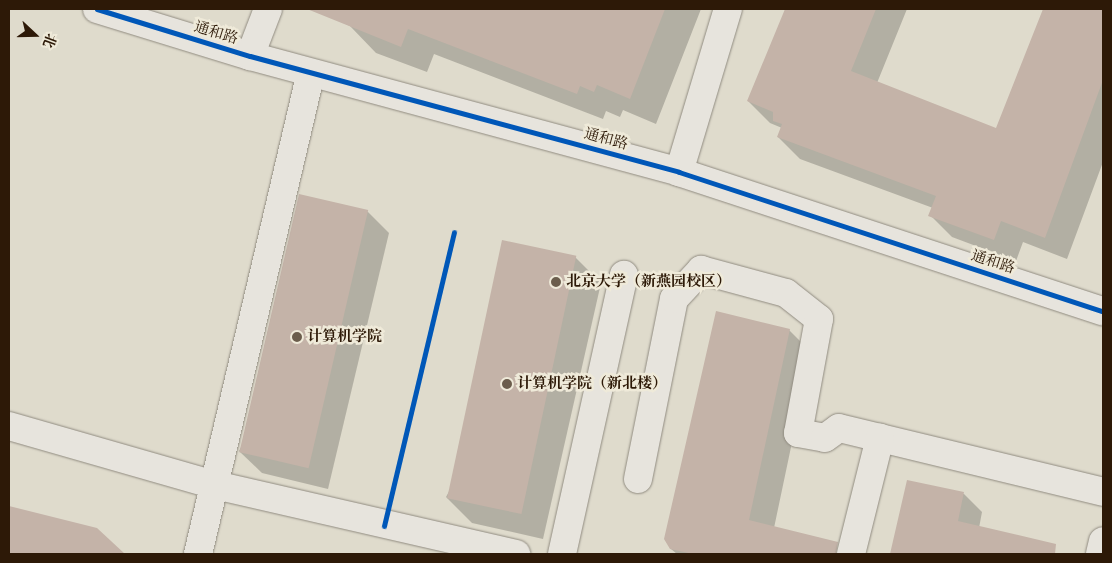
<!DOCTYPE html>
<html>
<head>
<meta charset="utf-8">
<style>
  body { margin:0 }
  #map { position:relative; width:1112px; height:563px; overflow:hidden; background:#dfdbcc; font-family:"IM FELL Great Primer","Noto Serif SC",serif }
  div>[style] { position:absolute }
  .shadow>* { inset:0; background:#0003 }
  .building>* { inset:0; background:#c4b3a8; transform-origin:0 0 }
  .roads { filter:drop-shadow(0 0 1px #908b80) drop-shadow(0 0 1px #908b80) }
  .minor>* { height:28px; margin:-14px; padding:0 14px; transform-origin:14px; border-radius:14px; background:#e7e4dd }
  .cycleway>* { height:5px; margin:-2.5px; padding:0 2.5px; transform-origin:2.5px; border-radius:2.5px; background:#0057b8 }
  .dots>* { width:14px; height:14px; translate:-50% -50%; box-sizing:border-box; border:2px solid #efead9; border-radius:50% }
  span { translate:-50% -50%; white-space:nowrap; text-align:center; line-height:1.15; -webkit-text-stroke:5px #efead9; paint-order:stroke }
  .street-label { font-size:15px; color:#2d1907 }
  .poi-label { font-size:15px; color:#2d1907; font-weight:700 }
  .left { translate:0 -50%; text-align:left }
  .frame { position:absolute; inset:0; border:10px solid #2d1907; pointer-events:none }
  .north { position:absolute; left:10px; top:10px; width:50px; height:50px; -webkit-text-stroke:4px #efead9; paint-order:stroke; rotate:111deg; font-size:14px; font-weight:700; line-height:20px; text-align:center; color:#2d1907 }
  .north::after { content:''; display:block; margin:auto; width:18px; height:22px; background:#2d1907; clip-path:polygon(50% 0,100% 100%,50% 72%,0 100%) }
</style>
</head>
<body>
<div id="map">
  <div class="shadow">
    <i style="clip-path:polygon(328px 9px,701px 9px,656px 124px,623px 110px,620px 117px,606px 111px,603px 119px,434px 54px,427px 72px,376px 53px,350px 26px,342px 22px)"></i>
    <i style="clip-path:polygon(787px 9px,907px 9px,877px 83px,996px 130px,1044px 9px,1103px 9px,1103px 162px,1067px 259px,1023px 242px,1016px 261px,952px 237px,930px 215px,933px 208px,800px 159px,778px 137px,782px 128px,770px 123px,748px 101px)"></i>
    <i style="clip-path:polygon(367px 211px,389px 233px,328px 489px,262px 473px,239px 451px)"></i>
    <i style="clip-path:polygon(575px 257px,601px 283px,543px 539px,472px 523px,446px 497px)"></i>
    <i style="clip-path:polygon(789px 330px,811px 352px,774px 528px,819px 538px,835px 554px,677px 554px,671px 549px)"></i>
    <i style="clip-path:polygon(908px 481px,964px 494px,982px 512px,979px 528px,1015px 536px,1034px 554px,892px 554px)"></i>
    <i style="clip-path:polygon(9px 508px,97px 529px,123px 554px,9px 554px)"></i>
  </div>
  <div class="building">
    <i style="clip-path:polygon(307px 9px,665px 9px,630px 99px,597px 85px,594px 92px,580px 86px,577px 94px,408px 29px,401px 47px)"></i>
    <i style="clip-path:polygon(785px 9px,876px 9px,851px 71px,996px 128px,1043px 9px,1103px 9px,1103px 80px,1045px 238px,1001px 221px,994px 240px,928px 216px,936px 196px,777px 137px,782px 124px,773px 121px,773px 112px,747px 101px)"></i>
    <i style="left:299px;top:194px;width:71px;height:265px;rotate:13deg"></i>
    <i style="left:502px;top:240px;width:76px;height:264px;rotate:12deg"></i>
    <i style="clip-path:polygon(716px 311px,790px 329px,749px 520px,838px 542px,836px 554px,693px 554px,670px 549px,664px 539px)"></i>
    <i style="clip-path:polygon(907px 480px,964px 492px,958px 521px,1056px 544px,1055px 554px,890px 554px)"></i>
    <i style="clip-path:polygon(9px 506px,97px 528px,125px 554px,9px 554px)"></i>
  </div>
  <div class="roads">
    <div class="minor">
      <i style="left:97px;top:9px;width:160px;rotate:17.1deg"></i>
      <i style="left:250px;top:56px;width:444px;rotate:15.1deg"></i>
      <i style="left:679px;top:172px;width:446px;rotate:18.2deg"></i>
      <i style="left:250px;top:56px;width:50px;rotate:-69deg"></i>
      <i style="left:679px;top:172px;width:170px;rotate:-73.3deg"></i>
      <i style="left:9px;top:426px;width:214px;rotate:16deg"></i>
      <i style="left:215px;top:485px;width:309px;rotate:12.9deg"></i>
      <i style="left:638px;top:479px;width:184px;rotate:-78.7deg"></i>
      <i style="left:674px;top:299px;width:40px;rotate:-47deg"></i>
      <i style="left:701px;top:270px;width:88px;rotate:15.1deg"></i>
      <i style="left:786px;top:293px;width:42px;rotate:38.2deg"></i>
      <i style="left:819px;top:319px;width:116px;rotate:100.4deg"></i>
      <i style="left:798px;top:433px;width:27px;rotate:10deg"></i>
      <i style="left:825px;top:438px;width:17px;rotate:-36deg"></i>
      <i style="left:839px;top:428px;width:272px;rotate:13.6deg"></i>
      <i style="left:198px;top:554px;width:494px;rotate:-76.8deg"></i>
      <i style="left:562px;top:554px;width:286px;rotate:-77.5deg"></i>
      <i style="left:851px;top:554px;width:120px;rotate:-76deg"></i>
      <i style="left:1100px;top:554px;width:13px;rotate:-77deg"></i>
    </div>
  </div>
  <div class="cycleway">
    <i style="left:97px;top:9px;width:160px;rotate:17.1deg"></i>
    <i style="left:250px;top:56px;width:444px;rotate:15.1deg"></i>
    <i style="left:679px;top:172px;width:446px;rotate:18.2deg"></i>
    <i style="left:384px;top:526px;width:302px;rotate:-76.6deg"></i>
  </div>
  <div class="dots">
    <i style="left:556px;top:282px;background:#6b5d4c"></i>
    <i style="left:297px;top:337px;background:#6b5d4c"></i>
    <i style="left:507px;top:384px;background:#6b5d4c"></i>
  </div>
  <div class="street-label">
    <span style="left:216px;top:33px;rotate:17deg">通和路</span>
    <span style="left:606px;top:139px;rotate:15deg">通和路</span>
    <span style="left:993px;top:262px;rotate:18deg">通和路</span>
  </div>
  <div class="poi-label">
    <span class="left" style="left:566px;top:282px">北京大学（新燕园校区）</span>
    <span class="left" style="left:307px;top:337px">计算机学院</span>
    <span class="left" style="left:517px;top:384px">计算机学院（新北楼）</span>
  </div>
  <div class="frame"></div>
  <div class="north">北</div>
</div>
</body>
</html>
